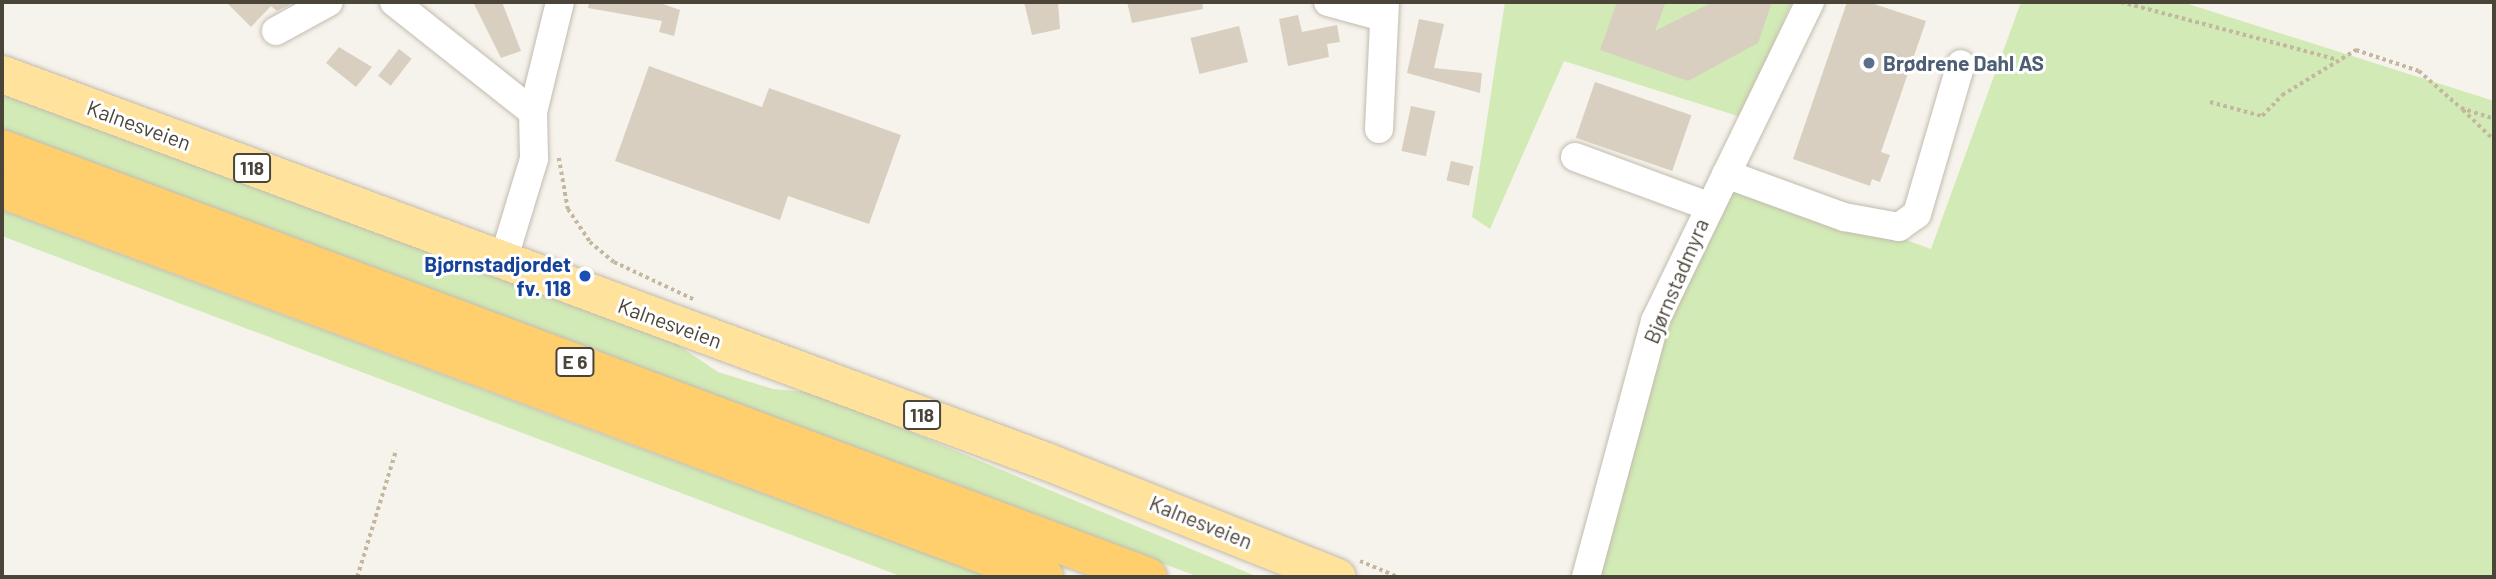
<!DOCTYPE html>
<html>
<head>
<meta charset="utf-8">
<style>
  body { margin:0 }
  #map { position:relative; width:2496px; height:579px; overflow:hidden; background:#f6f3ec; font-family:Barlow,sans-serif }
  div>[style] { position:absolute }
  .green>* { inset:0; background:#d2eab5 }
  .building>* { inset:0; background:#d8cfc1; transform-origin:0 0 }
  .path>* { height:3.5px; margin-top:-1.75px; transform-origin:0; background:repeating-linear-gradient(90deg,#c4b79f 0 3.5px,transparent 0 7px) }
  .roads { filter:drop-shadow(0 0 2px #c2bbae) drop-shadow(0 0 2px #c2bbae) }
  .minor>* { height:28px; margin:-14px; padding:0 14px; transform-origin:14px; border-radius:14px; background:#fff }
  .major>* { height:37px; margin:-18.5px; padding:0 18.5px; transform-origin:18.5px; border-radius:18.5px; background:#ffe39c }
  .highway>* { height:38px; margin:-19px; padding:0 19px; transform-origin:19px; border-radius:19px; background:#ffcf6e }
  .dots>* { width:19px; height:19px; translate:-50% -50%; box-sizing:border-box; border:4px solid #fff; border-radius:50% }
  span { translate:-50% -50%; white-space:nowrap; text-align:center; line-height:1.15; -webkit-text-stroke:6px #fff; paint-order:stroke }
  .shield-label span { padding:2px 5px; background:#fff; border:2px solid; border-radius:5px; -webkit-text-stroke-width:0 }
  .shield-label { font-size:19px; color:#4b4439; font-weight:700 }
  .service-label { font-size:21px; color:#4e5e75; font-weight:700 }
  .left { translate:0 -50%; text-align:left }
  .street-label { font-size:21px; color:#4b4439 }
  .transit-label { font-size:21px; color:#164399; font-weight:700 }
  .right { translate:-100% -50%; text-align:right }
  .frame { position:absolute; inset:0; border:4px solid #4b4439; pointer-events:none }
</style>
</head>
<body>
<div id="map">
  <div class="green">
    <i style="clip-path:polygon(1505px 2px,1792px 2px,1741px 117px,1564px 61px,1490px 229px,1472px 217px)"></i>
    <i style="clip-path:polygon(2021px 2px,2182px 2px,2494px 101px,2494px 577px,1586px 577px,1624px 420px,1726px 174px,1931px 249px)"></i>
    <i style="clip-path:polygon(2px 88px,669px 339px,718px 372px,773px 389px,817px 393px,1258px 577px,1199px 577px,2px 130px)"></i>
    <i style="clip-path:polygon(2px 210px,596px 432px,990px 577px,903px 577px,2px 236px)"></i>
  </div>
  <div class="building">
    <i style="clip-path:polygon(226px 2px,295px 2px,277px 11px,271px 6px,251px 27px)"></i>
    <i style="clip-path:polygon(473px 2px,502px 2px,521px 51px,501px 58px)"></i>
    <i style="clip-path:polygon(589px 2px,657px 2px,680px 10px,674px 36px,659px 32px,662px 21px,588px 8px)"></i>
    <i style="clip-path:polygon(1024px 2px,1058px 2px,1060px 29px,1032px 35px)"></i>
    <i style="clip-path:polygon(1127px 2px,1202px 2px,1203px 9px,1132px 23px)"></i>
    <i style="clip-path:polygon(1617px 2px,1666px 2px,1655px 31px,1713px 2px,1772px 2px,1758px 43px,1688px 81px,1600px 50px)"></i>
    <i style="clip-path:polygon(1847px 2px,1868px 2px,1926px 21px,1881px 152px,1890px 155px,1880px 182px,1872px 179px,1870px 186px,1793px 159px)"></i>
    <i style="clip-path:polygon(1298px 15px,1302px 32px,1337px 25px,1340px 42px,1327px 44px,1329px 57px,1288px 66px,1279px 19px)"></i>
    <i style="clip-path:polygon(1419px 19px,1444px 24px,1434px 68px,1482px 73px,1480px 93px,1407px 73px)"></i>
    <i style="left:1239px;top:26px;width:37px;height:50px;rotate:76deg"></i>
    <i style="clip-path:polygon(339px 47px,372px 67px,356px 87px,326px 63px)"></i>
    <i style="left:399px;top:49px;width:16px;height:34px;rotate:38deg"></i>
    <i style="clip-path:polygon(649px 66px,762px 107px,769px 88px,901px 135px,869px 224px,788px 196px,780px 220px,615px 161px)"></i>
    <i style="left:1595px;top:82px;width:102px;height:59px;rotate:19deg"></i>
    <i style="left:1411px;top:106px;width:25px;height:46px;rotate:12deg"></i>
    <i style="left:1451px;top:161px;width:23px;height:20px;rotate:13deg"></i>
  </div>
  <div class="path">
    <i style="left:2121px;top:2px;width:221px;rotate:14.9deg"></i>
    <i style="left:2210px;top:102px;width:54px;rotate:15.1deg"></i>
    <i style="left:2262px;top:116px;width:29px;rotate:-46deg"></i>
    <i style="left:2282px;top:95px;width:87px;rotate:-31.3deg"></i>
    <i style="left:2356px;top:50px;width:66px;rotate:18.4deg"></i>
    <i style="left:2419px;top:71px;width:56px;rotate:41.4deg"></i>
    <i style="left:2461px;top:108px;width:35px;rotate:18deg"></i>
    <i style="left:2463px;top:110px;width:43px;rotate:44.1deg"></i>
    <i style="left:559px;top:158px;width:52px;rotate:80deg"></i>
    <i style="left:568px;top:209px;width:40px;rotate:56deg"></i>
    <i style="left:590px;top:242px;width:31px;rotate:40deg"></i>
    <i style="left:614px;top:262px;width:89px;rotate:25.1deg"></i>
    <i style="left:1360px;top:561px;width:41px;rotate:22.8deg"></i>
    <i style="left:357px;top:577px;width:133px;rotate:-72.9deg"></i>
  </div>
  <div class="roads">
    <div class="minor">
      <i style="left:394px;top:2px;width:177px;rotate:38.4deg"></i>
      <i style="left:1328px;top:2px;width:57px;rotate:15.3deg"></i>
      <i style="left:276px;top:31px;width:60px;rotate:-28.7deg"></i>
      <i style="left:1379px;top:129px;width:127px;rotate:-87.3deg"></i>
      <i style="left:1575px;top:157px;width:142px;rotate:20.2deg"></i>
      <i style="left:1726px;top:174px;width:126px;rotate:20deg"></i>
      <i style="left:1844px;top:217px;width:56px;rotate:10.3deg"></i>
      <i style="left:1899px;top:227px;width:22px;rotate:-36deg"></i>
      <i style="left:1917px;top:214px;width:156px;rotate:-73.7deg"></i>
      <i style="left:503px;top:261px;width:107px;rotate:-73.1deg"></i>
      <i style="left:534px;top:159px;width:47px;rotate:-91.2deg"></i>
      <i style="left:533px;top:112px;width:113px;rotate:-76.2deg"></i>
      <i style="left:1586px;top:577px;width:265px;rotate:-74.9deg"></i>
      <i style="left:1655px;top:321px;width:355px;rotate:-64.1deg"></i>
    </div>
    <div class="major">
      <i style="left:2px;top:74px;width:1113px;rotate:20.34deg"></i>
      <i style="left:1046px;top:461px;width:313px;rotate:21.7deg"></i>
    </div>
    <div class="highway">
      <i style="left:2px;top:149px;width:1223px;rotate:20.48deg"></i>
      <i style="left:2px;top:189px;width:1112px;rotate:20.42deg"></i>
    </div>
  </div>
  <div class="dots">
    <i style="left:1869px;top:63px;background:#5c6f8a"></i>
    <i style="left:585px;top:276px;background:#1a4fb4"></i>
  </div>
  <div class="shield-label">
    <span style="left:252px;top:168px">118</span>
    <span style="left:575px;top:362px">E 6</span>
    <span style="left:922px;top:415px">118</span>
  </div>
  <div class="service-label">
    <span class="left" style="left:1883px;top:63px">Brødrene Dahl AS</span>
  </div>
  <div class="street-label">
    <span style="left:139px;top:125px;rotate:20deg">Kalnesveien</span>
    <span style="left:1676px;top:281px;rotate:-67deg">Bjørnstadmyra</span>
    <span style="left:670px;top:323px;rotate:20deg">Kalnesveien</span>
    <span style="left:1201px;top:522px;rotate:22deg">Kalnesveien</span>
  </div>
  <div class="transit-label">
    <span class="right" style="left:571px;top:276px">Bjørnstadjordet<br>fv. 118</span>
  </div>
  <div class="frame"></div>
</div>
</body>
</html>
